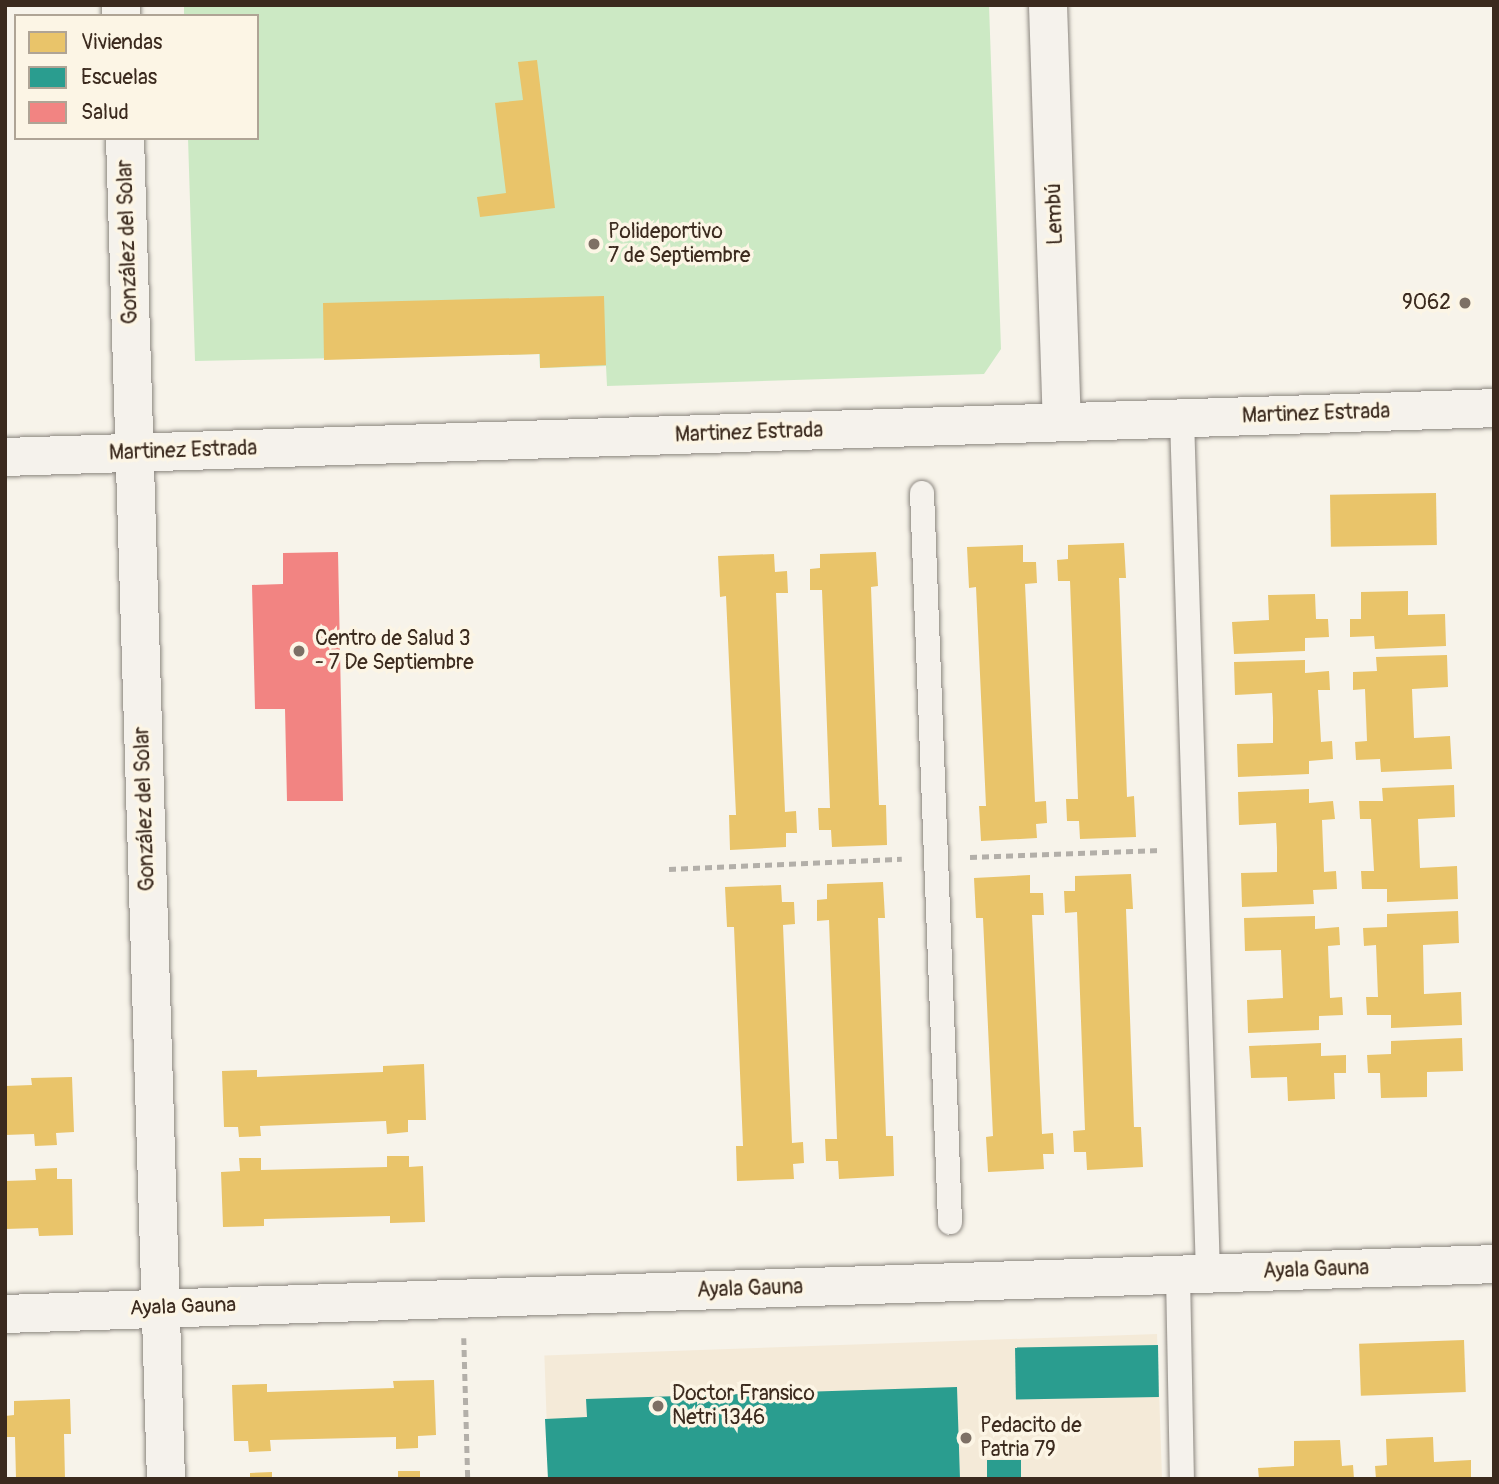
<!DOCTYPE html>
<html>
<head>
<meta charset="utf-8">
<style>
  body { margin:0 }
  #map { position:relative; width:1499px; height:1484px; overflow:hidden; background:#f7f3ea; font-family:Pangolin,sans-serif }
  div>[style] { position:absolute }
  .built>* { inset:0; background:#f4ead8; transform-origin:0 0 }
  .green>* { inset:0; background:#cce9c4 }
  .homes>* { inset:0; background:#e9c46a; transform-origin:0 0 }
  .schools>* { inset:0; background:#2a9d8f; transform-origin:0 0 }
  .health>* { inset:0; background:#f28482 }
  .path>* { height:4.5px; margin-top:-2.25px; transform-origin:0; background:repeating-linear-gradient(90deg,#b3afa9 0 7px,transparent 0 12px) }
  .roads { filter:drop-shadow(0 0 2px #8b867f) drop-shadow(0 0 2px #8b867f) }
  .service>* { height:24px; margin:-12px; padding:0 12px; transform-origin:12px; border-radius:12px; background:#f5f2ec }
  .minor>* { height:38px; margin:-19px; padding:0 19px; transform-origin:19px; border-radius:19px; background:#f5f2ec }
  .dots>* { width:19px; height:19px; translate:-50% -50%; box-sizing:border-box; border:4px solid #fcf5e5; border-radius:50% }
  span { translate:-50% -50%; white-space:nowrap; text-align:center; line-height:1.15; -webkit-text-stroke:7px #fcf5e5; paint-order:stroke }
  .street-label { font-size:21px; color:#3b2a1e }
  .poi-label { font-size:21px; color:#3b2a1e }
  .left { translate:0 -50%; text-align:left }
  .right { translate:-100% -50%; text-align:right }
  .frame { position:absolute; inset:0; border:7px solid #3b2a1e; pointer-events:none }
  .legend { position:absolute; left:14px; top:14px; width:245px; height:126px; box-sizing:border-box; background:#fcf5e5; border:2px solid #afa495; margin:0; padding:9px 12px; list-style:none; font-size:21px; color:#3b2a1e }
  .legend li { display:flex; align-items:center; gap:14px; height:35px }
  .legend b { width:35px; border:2px solid #afa495 }
</style>
</head>
<body>
<div id="map">
  <div class="built">
    <i style="left:1157px;top:1334px;width:145px;height:613px;rotate:88deg"></i>
  </div>
  <div class="green">
    <i style="clip-path:polygon(184px 5px,989px 5px,1001px 349px,984px 374px,607px 386px,606px 366px,540px 368px,539px 354px,195px 361px,188px 138px,257px 138px,257px 16px,184px 16px)"></i>
  </div>
  <div class="homes">
    <i style="clip-path:polygon(537px 60px,555px 208px,480px 217px,477px 197px,506px 193px,495px 103px,523px 100px,518px 62px)"></i>
    <i style="clip-path:polygon(604px 296px,606px 365px,540px 368px,540px 354px,324px 360px,323px 303px)"></i>
    <i style="left:1436px;top:493px;width:52px;height:106px;rotate:89deg"></i>
    <i style="clip-path:polygon(1124px 543px,1126px 578px,1119px 578px,1127px 797px,1134px 796px,1136px 837px,1080px 839px,1079px 821px,1067px 821px,1066px 799px,1078px 799px,1070px 581px,1058px 581px,1057px 560px,1068px 559px,1068px 545px)"></i>
    <i style="clip-path:polygon(1023px 545px,1023px 562px,1036px 562px,1037px 583px,1025px 584px,1035px 802px,1046px 801px,1047px 823px,1036px 824px,1037px 838px,981px 841px,979px 806px,986px 806px,976px 587px,969px 588px,967px 547px)"></i>
    <i style="clip-path:polygon(876px 552px,878px 586px,871px 587px,879px 805px,886px 805px,887px 845px,832px 847px,831px 830px,819px 830px,818px 808px,830px 808px,822px 590px,810px 590px,810px 569px,820px 568px,820px 554px)"></i>
    <i style="clip-path:polygon(774px 554px,775px 572px,787px 571px,788px 593px,776px 593px,785px 812px,796px 811px,797px 833px,786px 833px,786px 847px,730px 850px,729px 815px,736px 815px,726px 596px,720px 597px,718px 556px)"></i>
    <i style="clip-path:polygon(1408px 591px,1408px 615px,1445px 614px,1446px 646px,1375px 649px,1374px 636px,1350px 637px,1350px 619px,1361px 619px,1361px 592px)"></i>
    <i style="clip-path:polygon(1315px 594px,1316px 619px,1328px 619px,1329px 637px,1305px 638px,1305px 651px,1234px 654px,1232px 622px,1269px 620px,1268px 595px)"></i>
    <i style="clip-path:polygon(1447px 655px,1448px 687px,1412px 689px,1413px 714px,1414px 738px,1450px 736px,1452px 769px,1381px 772px,1380px 759px,1356px 760px,1355px 742px,1367px 741px,1365px 689px,1353px 690px,1353px 672px,1377px 671px,1376px 657px)"></i>
    <i style="clip-path:polygon(1305px 660px,1305px 673px,1329px 671px,1330px 690px,1318px 690px,1321px 742px,1332px 741px,1333px 759px,1309px 761px,1309px 774px,1238px 777px,1237px 744px,1273px 743px,1273px 718px,1272px 693px,1235px 695px,1234px 662px)"></i>
    <i style="clip-path:polygon(1454px 785px,1455px 817px,1418px 819px,1420px 868px,1457px 866px,1458px 899px,1387px 902px,1387px 889px,1362px 889px,1361px 871px,1374px 871px,1371px 819px,1360px 819px,1359px 801px,1383px 801px,1382px 788px)"></i>
    <i style="clip-path:polygon(1309px 789px,1309px 803px,1333px 801px,1335px 819px,1322px 820px,1324px 872px,1336px 871px,1337px 889px,1313px 890px,1314px 904px,1242px 907px,1241px 873px,1277px 872px,1277px 848px,1276px 823px,1239px 825px,1238px 792px)"></i>
    <i style="clip-path:polygon(1131px 874px,1133px 909px,1126px 909px,1134px 1127px,1141px 1127px,1143px 1167px,1087px 1170px,1086px 1152px,1074px 1152px,1073px 1131px,1085px 1130px,1077px 912px,1065px 913px,1064px 891px,1075px 891px,1075px 876px)"></i>
    <i style="clip-path:polygon(1030px 875px,1030px 893px,1043px 893px,1044px 915px,1032px 915px,1042px 1134px,1053px 1133px,1054px 1154px,1043px 1154px,1044px 1169px,988px 1172px,986px 1137px,993px 1136px,983px 918px,976px 918px,974px 878px)"></i>
    <i style="clip-path:polygon(883px 882px,885px 918px,878px 918px,886px 1136px,893px 1136px,894px 1176px,839px 1179px,838px 1161px,826px 1161px,825px 1139px,837px 1139px,829px 920px,817px 921px,817px 900px,827px 899px,827px 884px)"></i>
    <i style="clip-path:polygon(781px 885px,782px 902px,794px 902px,795px 924px,783px 925px,792px 1143px,803px 1142px,804px 1163px,793px 1164px,794px 1179px,737px 1181px,736px 1146px,743px 1146px,734px 927px,727px 927px,725px 887px)"></i>
    <i style="clip-path:polygon(1458px 911px,1459px 943px,1423px 945px,1424px 994px,1461px 992px,1462px 1025px,1391px 1028px,1391px 1015px,1367px 1015px,1366px 997px,1378px 997px,1376px 945px,1364px 946px,1363px 928px,1387px 927px,1387px 914px)"></i>
    <i style="clip-path:polygon(1315px 916px,1315px 929px,1339px 927px,1340px 945px,1328px 946px,1330px 998px,1342px 997px,1343px 1015px,1319px 1016px,1319px 1030px,1248px 1033px,1247px 1000px,1283px 998px,1281px 950px,1245px 951px,1244px 918px)"></i>
    <i style="clip-path:polygon(1462px 1038px,1463px 1071px,1427px 1072px,1427px 1097px,1381px 1098px,1380px 1073px,1368px 1073px,1367px 1055px,1391px 1054px,1391px 1041px)"></i>
    <i style="clip-path:polygon(1321px 1043px,1321px 1056px,1346px 1055px,1346px 1073px,1334px 1073px,1335px 1099px,1288px 1101px,1287px 1077px,1251px 1078px,1249px 1046px)"></i>
    <i style="clip-path:polygon(424px 1064px,426px 1120px,408px 1120px,408px 1132px,387px 1134px,386px 1121px,260px 1126px,261px 1136px,239px 1137px,238px 1127px,224px 1127px,222px 1071px,257px 1070px,257px 1077px,383px 1072px,383px 1066px)"></i>
    <i style="clip-path:polygon(72px 1077px,74px 1132px,56px 1133px,57px 1145px,35px 1146px,34px 1134px,5px 1135px,5px 1086px,32px 1085px,31px 1078px)"></i>
    <i style="clip-path:polygon(387px 1156px,409px 1156px,409px 1167px,423px 1166px,425px 1222px,390px 1223px,390px 1216px,264px 1219px,264px 1226px,223px 1227px,221px 1172px,240px 1171px,239px 1158px,261px 1158px,261px 1170px,387px 1167px)"></i>
    <i style="clip-path:polygon(57px 1168px,57px 1179px,72px 1179px,73px 1235px,39px 1236px,38px 1228px,5px 1229px,5px 1181px,36px 1180px,35px 1169px)"></i>
    <i style="left:1464px;top:1340px;width:52px;height:105px;rotate:88deg"></i>
    <i style="clip-path:polygon(434px 1380px,436px 1435px,418px 1436px,418px 1448px,396px 1449px,396px 1437px,270px 1440px,271px 1451px,249px 1452px,248px 1441px,234px 1441px,232px 1385px,267px 1384px,267px 1392px,394px 1388px,393px 1381px)"></i>
    <i style="clip-path:polygon(70px 1399px,71px 1434px,64px 1434px,65px 1479px,16px 1479px,15px 1437px,5px 1437px,5px 1416px,14px 1415px,14px 1401px)"></i>
    <i style="clip-path:polygon(1433px 1437px,1434px 1462px,1471px 1460px,1471px 1479px,1376px 1479px,1375px 1466px,1387px 1465px,1386px 1439px)"></i>
    <i style="clip-path:polygon(1340px 1440px,1342px 1466px,1353px 1465px,1354px 1479px,1259px 1479px,1258px 1468px,1294px 1466px,1294px 1441px)"></i>
    <i style="left:398px;top:1471px;width:22px;height:8px"></i>
    <i style="clip-path:polygon(272px 1472px,272px 1479px,250px 1479px,250px 1473px)"></i>
  </div>
  <div class="schools">
    <i style="left:1158px;top:1345px;width:52px;height:143px;rotate:89deg"></i>
    <i style="clip-path:polygon(957px 1387px,960px 1479px,548px 1479px,545px 1419px,587px 1417px,586px 1399px)"></i>
    <i style="left:987px;top:1460px;width:34px;height:19px"></i>
  </div>
  <div class="health">
    <i style="clip-path:polygon(338px 552px,343px 801px,287px 801px,285px 709px,255px 709px,252px 585px,283px 584px,283px 553px)"></i>
  </div>
  <div class="path">
    <i style="left:970px;top:857px;width:191px;rotate:-2.1deg"></i>
    <i style="left:669px;top:869px;width:233px;rotate:-2.5deg"></i>
    <i style="left:464px;top:1338px;width:141px;rotate:88.4deg"></i>
  </div>
  <div class="roads">
    <div class="service">
      <i style="left:1182px;top:418px;width:855px;rotate:88.26deg"></i>
      <i style="left:922px;top:493px;width:730px;rotate:87.8deg"></i>
      <i style="left:1178px;top:1275px;width:204px;rotate:88.9deg"></i>
    </div>
    <div class="minor">
      <i style="left:121px;top:5px;width:11px;rotate:90deg"></i>
      <i style="left:1048px;top:5px;width:417px;rotate:88.1deg"></i>
      <i style="left:125px;top:138px;width:1342px;rotate:88.25deg"></i>
      <i style="left:5px;top:457px;width:1490px;rotate:-1.88deg"></i>
      <i style="left:5px;top:1314px;width:1490px;rotate:-1.92deg"></i>
    </div>
  </div>
  <div class="dots">
    <i style="left:594px;top:244px;background:#7d7065"></i>
    <i style="left:1465px;top:303px;background:#7d7065"></i>
    <i style="left:299px;top:651px;background:#7d7065"></i>
    <i style="left:658px;top:1406px;background:#7d7065"></i>
    <i style="left:966px;top:1438px;background:#7d7065"></i>
  </div>
  <div class="street-label">
    <span style="left:1055px;top:214px;rotate:-92deg">Lembú</span>
    <span style="left:128px;top:242px;rotate:-92deg">González del Solar</span>
    <span style="left:1316px;top:414px;rotate:-2deg">Martinez Estrada</span>
    <span style="left:749px;top:433px;rotate:-2deg">Martinez Estrada</span>
    <span style="left:183px;top:451px;rotate:-2deg">Martinez Estrada</span>
    <span style="left:145px;top:809px;rotate:-92deg">González del Solar</span>
    <span style="left:1316px;top:1270px;rotate:-2deg">Ayala Gauna</span>
    <span style="left:750px;top:1289px;rotate:-2deg">Ayala Gauna</span>
    <span style="left:183px;top:1307px;rotate:-2deg">Ayala Gauna</span>
  </div>
  <div class="poi-label">
    <span class="left" style="left:608px;top:244px">Polideportivo<br>7 de Septiembre</span>
    <span class="right" style="left:1451px;top:303px">9062</span>
    <span class="left" style="left:315px;top:651px">Centro de Salud 3<br>- 7 De Septiembre</span>
    <span class="left" style="left:672px;top:1406px">Doctor Fransico<br>Netri 1346</span>
    <span class="left" style="left:980px;top:1438px">Pedacito de<br>Patria 79</span>
  </div>
  <div class="frame"></div>
  <ul class="legend">
  <li><b style="height:19px;background:#e9c46a"></b>Viviendas</li>
  <li><b style="height:19px;background:#2a9d8f"></b>Escuelas</li>
  <li><b style="height:19px;background:#f28482"></b>Salud</li>
  </ul>
</div>
</body>
</html>
